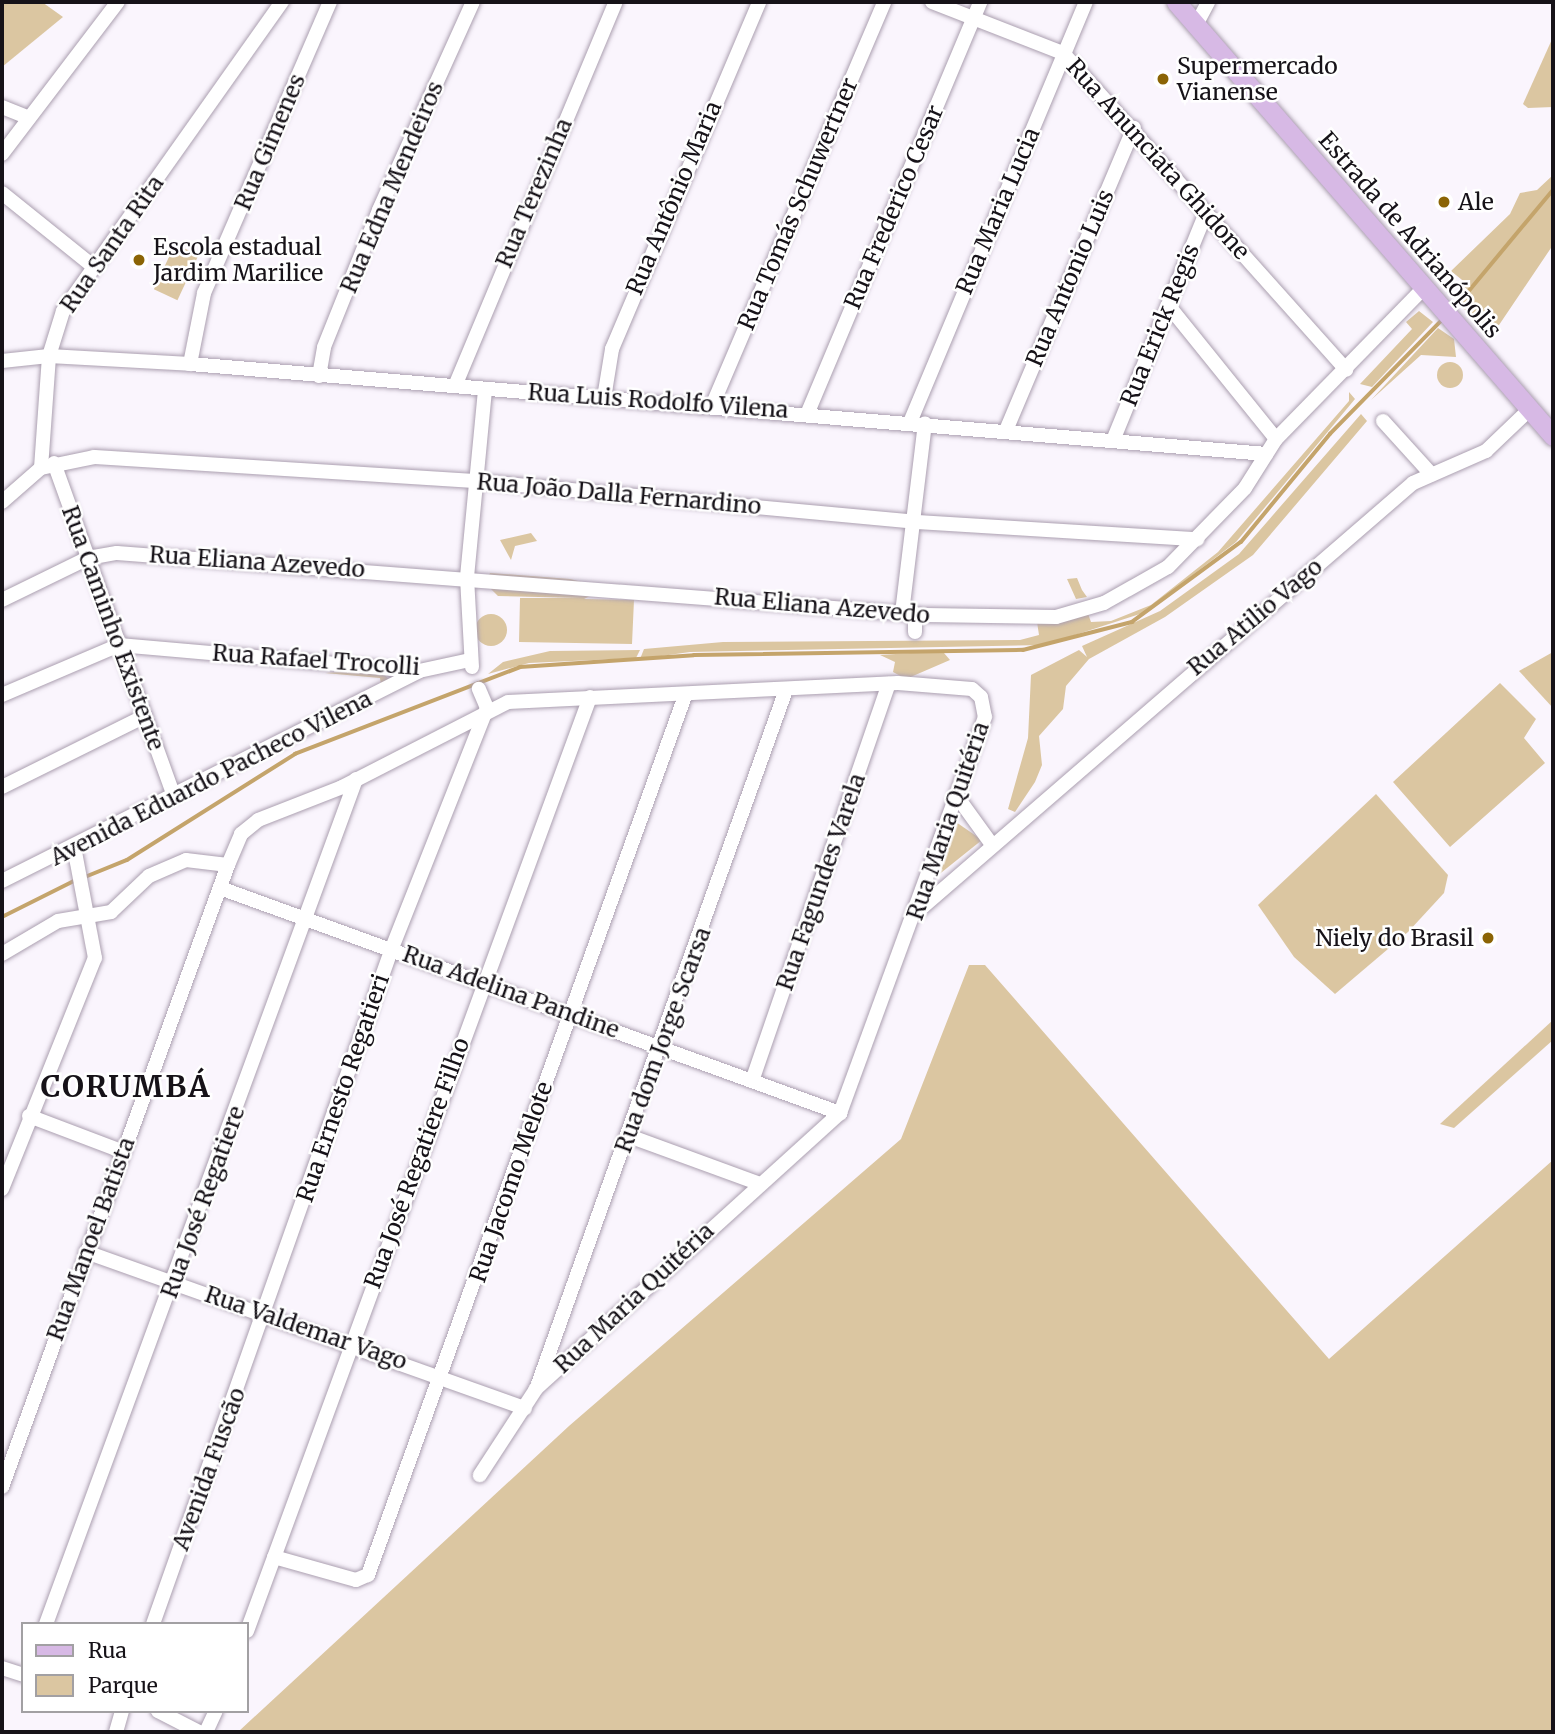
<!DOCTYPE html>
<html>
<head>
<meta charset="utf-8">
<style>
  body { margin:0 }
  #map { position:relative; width:1555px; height:1734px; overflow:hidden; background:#faf5fd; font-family:Merriweather,serif }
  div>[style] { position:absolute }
  .green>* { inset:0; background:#dbc6a1; transform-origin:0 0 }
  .round { border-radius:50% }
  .stream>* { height:3.5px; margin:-1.75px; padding:0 1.75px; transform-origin:1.75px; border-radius:1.75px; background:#c4a46b }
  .roads { filter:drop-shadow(0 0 2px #ab9fb0) drop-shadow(0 0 2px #ab9fb0) }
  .minor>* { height:14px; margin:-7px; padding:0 7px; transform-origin:7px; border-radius:7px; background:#fff }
  .major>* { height:19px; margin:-9.5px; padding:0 9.5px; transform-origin:9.5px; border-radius:9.5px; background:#d7b9e5 }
  .dots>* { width:19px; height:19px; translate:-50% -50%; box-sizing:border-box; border:4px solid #fff; border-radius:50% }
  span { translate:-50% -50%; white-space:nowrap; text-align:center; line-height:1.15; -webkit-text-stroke:5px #fff; paint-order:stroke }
  .poi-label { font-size:23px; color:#161218 }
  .left { translate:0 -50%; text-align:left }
  .right { translate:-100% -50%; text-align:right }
  .street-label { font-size:23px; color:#161218 }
  .district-label { font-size:30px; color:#161218; font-weight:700; letter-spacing:2px }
  .frame { position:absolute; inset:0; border:4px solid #161218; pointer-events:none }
  .legend { position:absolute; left:21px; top:1622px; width:228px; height:91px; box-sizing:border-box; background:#fff; border:2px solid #a2a0a3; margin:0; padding:9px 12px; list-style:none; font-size:21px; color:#161218 }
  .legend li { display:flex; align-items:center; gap:14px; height:35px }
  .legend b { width:35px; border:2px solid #a2a0a3 }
</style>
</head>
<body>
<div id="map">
  <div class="green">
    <i style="clip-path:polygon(2px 2px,42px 2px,63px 17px,2px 67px)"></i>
    <i style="clip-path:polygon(1553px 37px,1553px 107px,1528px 108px,1523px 104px)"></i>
    <i style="clip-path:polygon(1553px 175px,1553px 245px,1499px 325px,1489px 328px,1455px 302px,1467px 284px,1451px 271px,1510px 214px,1520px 193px,1537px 190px)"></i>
    <i style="left:175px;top:244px;width:26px;height:50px;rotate:25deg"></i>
    <i style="clip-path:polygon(1419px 311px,1433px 322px,1372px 387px,1360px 384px,1412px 329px,1406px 322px)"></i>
    <i style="clip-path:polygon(1438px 328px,1454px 339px,1456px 357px,1421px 355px,1371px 400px)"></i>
    <i class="round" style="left:1437px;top:362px;width:26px;height:26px"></i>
    <i style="clip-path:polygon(1349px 392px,1355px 399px,1236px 542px,1143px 613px,1044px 645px,690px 652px,640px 659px,644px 649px,723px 642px,1020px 640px,1039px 635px,1037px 622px,1087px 611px,1091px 622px,1111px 621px,1151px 605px,1218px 552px,1349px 401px)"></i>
    <i style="clip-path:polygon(1361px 414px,1367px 421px,1253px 555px,1165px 617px,1089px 659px,1066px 686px,1063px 709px,1039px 736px,1042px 765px,1035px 782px,1015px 812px,1008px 809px,1028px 738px,1031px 675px,1079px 650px,1087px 657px,1082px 646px,1160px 611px,1239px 554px)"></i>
    <i style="clip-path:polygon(531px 533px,537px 541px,515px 546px,511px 560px,500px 540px)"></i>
    <i style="clip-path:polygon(490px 573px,570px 579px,582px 582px,592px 595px,584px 599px,634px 600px,632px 644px,519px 642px,520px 598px,580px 598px,498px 596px,485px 583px)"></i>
    <i style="clip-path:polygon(1077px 578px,1082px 590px,1087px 597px,1076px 599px,1067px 579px)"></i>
    <i class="round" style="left:475px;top:614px;width:32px;height:32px"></i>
    <i style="clip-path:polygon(640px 650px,636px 658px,529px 663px,488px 674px,503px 662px,550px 651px)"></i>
    <i style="clip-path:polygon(927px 652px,944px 653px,950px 660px,906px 679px,893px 672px,895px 662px,880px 655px)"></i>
    <i style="clip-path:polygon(1553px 652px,1553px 708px,1519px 671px)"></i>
    <i style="clip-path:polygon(353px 671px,385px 675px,389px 680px,381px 685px,380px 678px,325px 673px)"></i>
    <i style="clip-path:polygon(1500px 683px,1536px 719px,1524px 738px,1545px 763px,1450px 847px,1393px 782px)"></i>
    <i style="clip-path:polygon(1376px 794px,1448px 875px,1444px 893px,1408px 932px,1335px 994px,1294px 957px,1258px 905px)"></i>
    <i style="clip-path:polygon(953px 820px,982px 840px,937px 876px)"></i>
    <i style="clip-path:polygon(969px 965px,985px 965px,1329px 1359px,1553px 1160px,1553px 1732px,238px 1732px,569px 1426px,901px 1139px)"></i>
    <i style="clip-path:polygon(1553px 1020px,1553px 1040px,1454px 1128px,1440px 1124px)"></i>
  </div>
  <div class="stream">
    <i style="left:1453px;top:310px;width:156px;rotate:-50.2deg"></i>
    <i style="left:85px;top:877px;width:45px;rotate:-22deg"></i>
    <i style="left:127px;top:860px;width:199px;rotate:-32.2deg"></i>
    <i style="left:295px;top:754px;width:241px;rotate:-21.1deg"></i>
    <i style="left:520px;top:667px;width:174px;rotate:-3.9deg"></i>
    <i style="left:694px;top:655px;width:329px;rotate:-0.9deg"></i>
    <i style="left:1023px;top:650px;width:113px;rotate:-14.4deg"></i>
    <i style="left:1132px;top:622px;width:135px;rotate:-36.3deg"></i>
    <i style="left:1241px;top:542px;width:140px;rotate:-50.5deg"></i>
    <i style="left:1330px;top:434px;width:160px;rotate:-45.5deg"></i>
    <i style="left:2px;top:917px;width:85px;rotate:-26.6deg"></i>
  </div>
  <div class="roads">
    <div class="minor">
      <i style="left:932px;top:2px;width:141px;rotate:21.3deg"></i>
      <i style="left:1063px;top:53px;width:425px;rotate:48.2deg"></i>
      <i style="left:1196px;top:25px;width:26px;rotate:-62deg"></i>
      <i style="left:2px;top:107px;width:29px;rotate:22deg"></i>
      <i style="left:2px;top:154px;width:191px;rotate:-52.7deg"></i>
      <i style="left:2px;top:193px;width:118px;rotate:38.8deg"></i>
      <i style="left:1168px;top:305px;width:172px;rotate:51.1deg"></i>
      <i style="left:2px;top:361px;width:47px;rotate:-6.1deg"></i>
      <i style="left:49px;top:356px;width:141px;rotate:3.2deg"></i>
      <i style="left:190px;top:364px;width:1080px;rotate:4.78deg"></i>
      <i style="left:190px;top:364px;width:72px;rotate:-78.8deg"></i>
      <i style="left:204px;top:293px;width:317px;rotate:-66.6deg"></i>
      <i style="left:319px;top:376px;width:29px;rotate:-80deg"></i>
      <i style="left:324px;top:347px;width:148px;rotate:-68.1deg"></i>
      <i style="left:379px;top:210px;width:228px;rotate:-65.7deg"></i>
      <i style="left:455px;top:386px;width:416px;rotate:-67.3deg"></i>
      <i style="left:604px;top:398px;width:50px;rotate:-80.7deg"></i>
      <i style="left:612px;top:349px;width:377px;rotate:-67deg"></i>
      <i style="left:712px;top:406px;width:439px;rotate:-66.9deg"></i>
      <i style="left:808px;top:412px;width:445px;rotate:-67.2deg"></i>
      <i style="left:911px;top:420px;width:453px;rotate:-67.3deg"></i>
      <i style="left:1383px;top:421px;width:72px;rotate:47.8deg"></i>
      <i style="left:1007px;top:428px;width:326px;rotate:-67.1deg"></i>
      <i style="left:1114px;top:438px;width:244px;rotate:-67.8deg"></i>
      <i style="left:54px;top:463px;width:351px;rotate:70.2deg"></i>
      <i style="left:41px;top:468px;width:54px;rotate:-11.7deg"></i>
      <i style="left:94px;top:457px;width:382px;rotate:3.6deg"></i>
      <i style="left:475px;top:481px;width:443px;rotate:5.3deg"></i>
      <i style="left:916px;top:522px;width:282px;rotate:3.5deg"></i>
      <i style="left:2px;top:502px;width:52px;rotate:-41.1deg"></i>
      <i style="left:41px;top:468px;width:112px;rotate:-85.9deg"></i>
      <i style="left:49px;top:356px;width:47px;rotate:-72.7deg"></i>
      <i style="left:63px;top:311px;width:379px;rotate:-54.7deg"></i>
      <i style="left:2px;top:600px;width:96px;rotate:-26deg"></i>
      <i style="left:88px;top:558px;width:29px;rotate:-10deg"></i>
      <i style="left:117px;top:553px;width:810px;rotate:4.39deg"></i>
      <i style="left:925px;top:615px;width:131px;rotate:0.9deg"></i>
      <i style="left:1056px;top:617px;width:50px;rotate:-16.3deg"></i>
      <i style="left:1104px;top:603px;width:73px;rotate:-29.4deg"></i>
      <i style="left:1168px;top:567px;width:110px;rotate:-45.7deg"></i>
      <i style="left:1245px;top:488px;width:58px;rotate:-57.7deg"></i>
      <i style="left:1276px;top:439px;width:210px;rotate:-45.6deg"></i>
      <i style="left:902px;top:613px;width:191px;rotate:-83.1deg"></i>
      <i style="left:915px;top:614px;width:18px;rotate:90deg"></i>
      <i style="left:472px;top:667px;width:90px;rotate:-93.2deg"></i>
      <i style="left:467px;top:577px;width:189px;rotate:-84.5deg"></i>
      <i style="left:2px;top:695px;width:127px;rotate:-23.1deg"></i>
      <i style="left:119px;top:645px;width:301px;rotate:5deg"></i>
      <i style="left:419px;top:671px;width:52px;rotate:-12.2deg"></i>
      <i style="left:2px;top:787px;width:160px;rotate:-26.4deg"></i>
      <i style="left:956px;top:795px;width:58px;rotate:54.1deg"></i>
      <i style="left:2px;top:881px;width:467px;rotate:-26.7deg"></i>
      <i style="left:220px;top:888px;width:660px;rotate:19.95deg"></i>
      <i style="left:918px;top:911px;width:654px;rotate:-40.85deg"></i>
      <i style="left:1413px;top:483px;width:80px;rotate:-23.7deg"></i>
      <i style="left:1486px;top:451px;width:61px;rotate:-43.7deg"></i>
      <i style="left:2px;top:954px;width:65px;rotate:-30.5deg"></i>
      <i style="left:58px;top:921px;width:54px;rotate:-9.6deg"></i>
      <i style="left:111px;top:912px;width:52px;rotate:-43.5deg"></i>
      <i style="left:149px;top:876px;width:40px;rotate:-23.4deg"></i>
      <i style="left:186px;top:860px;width:42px;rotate:6.8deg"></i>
      <i style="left:752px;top:1081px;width:420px;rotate:-71deg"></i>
      <i style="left:29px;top:1116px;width:98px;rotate:20.8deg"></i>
      <i style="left:629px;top:1136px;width:140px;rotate:20.1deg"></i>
      <i style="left:2px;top:1189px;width:249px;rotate:-68.1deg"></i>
      <i style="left:95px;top:958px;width:113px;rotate:-100.7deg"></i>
      <i style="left:86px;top:1252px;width:466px;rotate:19.6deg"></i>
      <i style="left:538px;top:1384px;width:737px;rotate:-70.34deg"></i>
      <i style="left:2px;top:1487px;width:662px;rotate:-70.03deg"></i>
      <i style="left:228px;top:865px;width:34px;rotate:-67deg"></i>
      <i style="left:241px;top:834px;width:22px;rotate:-39deg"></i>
      <i style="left:258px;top:820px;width:90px;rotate:-21.4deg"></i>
      <i style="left:342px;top:787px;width:186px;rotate:-27.1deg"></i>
      <i style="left:508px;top:702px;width:390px;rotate:-2.8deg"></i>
      <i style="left:898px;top:683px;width:74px;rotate:4.6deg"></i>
      <i style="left:972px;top:689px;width:12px;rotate:42deg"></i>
      <i style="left:981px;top:697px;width:20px;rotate:79deg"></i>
      <i style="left:985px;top:717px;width:422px;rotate:110.1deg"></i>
      <i style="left:840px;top:1113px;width:411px;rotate:137.8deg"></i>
      <i style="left:536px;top:1389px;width:103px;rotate:123.1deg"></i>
      <i style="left:274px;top:1557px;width:85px;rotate:15.7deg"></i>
      <i style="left:356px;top:1580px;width:13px;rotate:-23deg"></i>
      <i style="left:368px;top:1575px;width:934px;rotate:-70.17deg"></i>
      <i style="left:46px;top:1624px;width:900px;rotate:-69.85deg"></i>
      <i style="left:153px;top:1624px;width:717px;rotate:-70.53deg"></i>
      <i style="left:392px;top:948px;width:258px;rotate:-68.4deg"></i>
      <i style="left:487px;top:708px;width:21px;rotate:-113deg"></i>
      <i style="left:247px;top:1631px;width:995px;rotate:-69.83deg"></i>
      <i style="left:2px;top:1668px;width:22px;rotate:18deg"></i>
      <i style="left:158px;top:1711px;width:46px;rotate:27.1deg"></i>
      <i style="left:116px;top:1732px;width:22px;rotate:-74deg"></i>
      <i style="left:206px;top:1732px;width:23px;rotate:-65deg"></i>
    </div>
    <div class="major">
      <i style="left:1176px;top:2px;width:575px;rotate:49.02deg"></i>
    </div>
  </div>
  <div class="dots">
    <i style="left:1163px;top:79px;background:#8b6405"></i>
    <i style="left:1444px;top:202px;background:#8b6405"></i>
    <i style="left:139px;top:260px;background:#8b6405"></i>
    <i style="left:1488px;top:938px;background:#8b6405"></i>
  </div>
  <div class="poi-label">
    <span class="left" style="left:1177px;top:79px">Supermercado<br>Vianense</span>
    <span class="left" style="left:1458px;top:202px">Ale</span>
    <span class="left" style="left:153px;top:260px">Escola estadual<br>Jardim Marilice</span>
    <span class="right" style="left:1474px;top:938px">Niely do Brasil</span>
  </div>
  <div class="street-label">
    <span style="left:270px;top:142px;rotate:-67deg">Rua Gimenes</span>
    <span style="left:1158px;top:159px;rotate:48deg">Rua Anunciata Ghidone</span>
    <span style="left:392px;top:187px;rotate:-67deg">Rua Edna Mendeiros</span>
    <span style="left:534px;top:193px;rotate:-67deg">Rua Terezinha</span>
    <span style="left:674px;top:198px;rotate:-67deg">Rua Antônio Maria</span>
    <span style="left:798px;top:204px;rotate:-67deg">Rua Tomás Schuwertner</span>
    <span style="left:894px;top:207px;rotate:-67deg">Rua Frederico Cesar</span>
    <span style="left:998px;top:211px;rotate:-67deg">Rua Maria Lucia</span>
    <span style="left:1410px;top:235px;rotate:49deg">Estrada de Adrianópolis</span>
    <span style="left:112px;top:244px;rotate:-55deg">Rua Santa Rita</span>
    <span style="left:1070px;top:278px;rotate:-67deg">Rua Antonio Luis</span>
    <span style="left:1160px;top:325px;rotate:-68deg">Rua Erick Regis</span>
    <span style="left:658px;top:401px;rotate:4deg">Rua Luis Rodolfo Vilena</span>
    <span style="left:619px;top:494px;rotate:5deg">Rua João Dalla Fernardino</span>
    <span style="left:257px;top:562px;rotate:4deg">Rua Eliana Azevedo</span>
    <span style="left:822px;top:606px;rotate:5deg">Rua Eliana Azevedo</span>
    <span style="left:1255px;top:617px;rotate:-40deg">Rua Atilio Vago</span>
    <span style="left:113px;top:628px;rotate:70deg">Rua Caminho Existente</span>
    <span style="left:316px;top:660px;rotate:4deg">Rua Rafael Trocolli</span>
    <span style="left:211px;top:778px;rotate:-27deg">Avenida Eduardo Pacheco Vilena</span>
    <span style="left:948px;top:821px;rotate:-71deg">Rua Maria Quitéria</span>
    <span style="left:821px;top:882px;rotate:-71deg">Rua Fagundes Varela</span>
    <span style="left:511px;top:992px;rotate:20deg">Rua Adelina Pandine</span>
    <span style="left:663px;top:1040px;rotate:-70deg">Rua dom Jorge Scarsa</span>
    <span style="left:343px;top:1088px;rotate:-71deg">Rua Ernesto Regatieri</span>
    <span style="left:417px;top:1163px;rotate:-70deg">Rua José Regatiere Filho</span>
    <span style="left:511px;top:1182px;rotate:-71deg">Rua Jacomo Melote</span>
    <span style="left:203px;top:1202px;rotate:-70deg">Rua José Regatiere</span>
    <span style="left:91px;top:1239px;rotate:-70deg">Rua Manoel Batista</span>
    <span style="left:634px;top:1298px;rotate:-43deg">Rua Maria Quitéria</span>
    <span style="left:306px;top:1328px;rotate:19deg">Rua Valdemar Vago</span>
    <span style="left:209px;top:1469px;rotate:-70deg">Avenida Fuscão</span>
  </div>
  <div class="district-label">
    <span style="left:126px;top:1086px">CORUMBÁ</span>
  </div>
  <div class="frame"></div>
  <ul class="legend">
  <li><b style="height:9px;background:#d7b9e5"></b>Rua</li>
  <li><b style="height:19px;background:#dbc6a1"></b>Parque</li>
  </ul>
</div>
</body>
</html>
